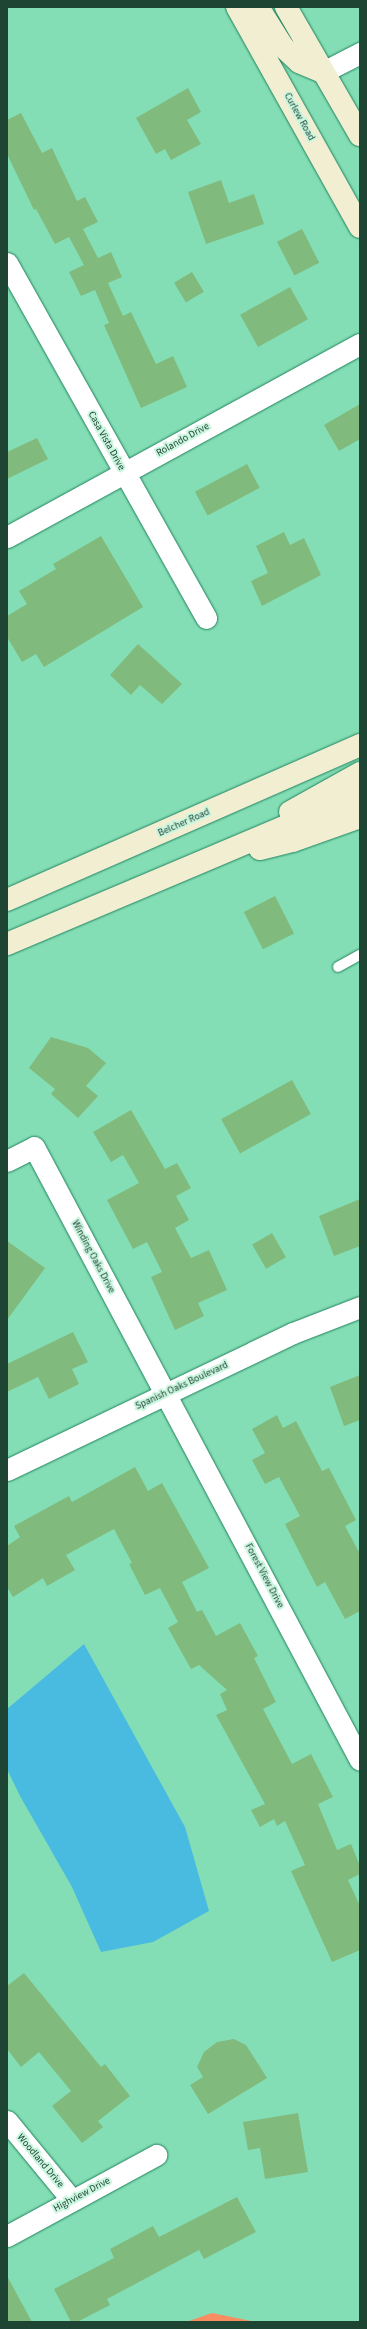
<!DOCTYPE html>
<html>
<head>
<meta charset="utf-8">
<style>
  body { margin:0 }
  #map { position:relative; width:367px; height:2329px; overflow:hidden; background:#84deb5; font-family:"Source Sans 3",sans-serif }
  div>[style] { position:absolute }
  .green>* { inset:0; background:#f78d60 }
  .water>* { inset:0; background:#49bbe1 }
  .building>* { inset:0; background:#80ba7d; transform-origin:0 0 }
  .roads { filter:drop-shadow(0 0 1px #22835f) drop-shadow(0 0 1px #22835f) }
  .service>* { height:10px; margin:-5px; padding:0 5px; transform-origin:5px; border-radius:5px; background:#fff }
  .minor>* { height:21px; margin:-10.5px; padding:0 10.5px; transform-origin:10.5px; border-radius:10.5px; background:#fff }
  .secondary>* { height:22px; margin:-11px; padding:0 11px; transform-origin:11px; border-radius:11px; background:#f2eed2 }
  span { translate:-50% -50%; white-space:nowrap; text-align:center; line-height:1.15; -webkit-text-stroke:4px #caf5df; paint-order:stroke }
  .street-label { font-size:10px; color:#1e4433 }
  .frame { position:absolute; inset:0; border:8px solid #1e4433; pointer-events:none }
</style>
</head>
<body>
<div id="map">
  <div class="green">
    <i style="clip-path:polygon(212px 2313px,256px 2322px,186px 2322px)"></i>
  </div>
  <div class="water">
    <i style="clip-path:polygon(84px 1644px,185px 1827px,209px 1911px,153px 1942px,101px 1952px,72px 1887px,20px 1796px,7px 1769px,7px 1709px)"></i>
  </div>
  <div class="building">
    <i style="clip-path:polygon(188px 88px,201px 112px,187px 120px,201px 144px,171px 160px,165px 149px,156px 154px,136px 118px)"></i>
    <i style="clip-path:polygon(21px 113px,42px 153px,52px 148px,77px 201px,85px 197px,98px 222px,83px 229px,98px 258px,111px 252px,122px 277px,108px 283px,123px 316px,131px 312px,156px 364px,173px 356px,187px 387px,141px 408px,104px 325px,109px 323px,95px 290px,81px 296px,69px 272px,84px 265px,69px 237px,55px 244px,36px 209px,34px 210px,7px 154px,7px 120px)"></i>
    <i style="clip-path:polygon(221px 180px,229px 203px,254px 194px,264px 224px,206px 244px,188px 192px)"></i>
    <i style="left:302px;top:229px;width:38px;height:28px;rotate:63deg"></i>
    <i style="left:192px;top:272px;width:23px;height:21px;rotate:59deg"></i>
    <i style="left:290px;top:287px;width:37px;height:57px;rotate:61deg"></i>
    <i style="clip-path:polygon(360px 404px,360px 439px,339px 451px,324px 425px)"></i>
    <i style="clip-path:polygon(37px 438px,48px 459px,7px 479px,7px 452px)"></i>
    <i style="left:247px;top:464px;width:27px;height:59px;rotate:62deg"></i>
    <i style="clip-path:polygon(284px 532px,290px 545px,304px 538px,321px 575px,262px 606px,251px 581px,268px 573px,256px 546px)"></i>
    <i style="clip-path:polygon(101px 536px,143px 607px,44px 667px,36px 654px,22px 662px,7px 637px,7px 616px,27px 604px,19px 591px,56px 569px,53px 564px)"></i>
    <i style="clip-path:polygon(138px 644px,182px 684px,162px 704px,140px 685px,131px 695px,110px 675px)"></i>
    <i style="left:275px;top:896px;width:42px;height:35px;rotate:63deg"></i>
    <i style="clip-path:polygon(51px 1037px,88px 1048px,106px 1063px,86px 1086px,98px 1096px,78px 1118px,51px 1094px,55px 1089px,29px 1068px)"></i>
    <i style="left:292px;top:1080px;width:39px;height:81px;rotate:61deg"></i>
    <i style="clip-path:polygon(131px 1110px,165px 1169px,177px 1163px,191px 1188px,176px 1196px,189px 1220px,175px 1228px,191px 1258px,209px 1250px,227px 1290px,198px 1303px,204px 1316px,175px 1330px,151px 1277px,162px 1272px,147px 1242px,133px 1249px,107px 1200px,139px 1183px,123px 1155px,111px 1162px,93px 1132px)"></i>
    <i style="clip-path:polygon(360px 1199px,360px 1246px,334px 1256px,319px 1216px)"></i>
    <i style="left:272px;top:1233px;width:28px;height:23px;rotate:60deg"></i>
    <i style="clip-path:polygon(7px 1241px,45px 1268px,7px 1320px)"></i>
    <i style="clip-path:polygon(73px 1332px,88px 1362px,72px 1369px,79px 1384px,49px 1399px,38px 1377px,7px 1392px,7px 1364px)"></i>
    <i style="clip-path:polygon(360px 1375px,360px 1420px,344px 1426px,330px 1387px)"></i>
    <i style="clip-path:polygon(277px 1415px,283px 1428px,296px 1421px,322px 1471px,329px 1468px,356px 1520px,345px 1526px,360px 1554px,360px 1611px,345px 1619px,325px 1582px,317px 1587px,285px 1524px,300px 1516px,279px 1477px,265px 1484px,252px 1460px,265px 1453px,252px 1429px)"></i>
    <i style="clip-path:polygon(135px 1467px,148px 1491px,162px 1483px,209px 1568px,182px 1582px,197px 1612px,202px 1610px,216px 1636px,240px 1623px,258px 1656px,254px 1658px,276px 1702px,263px 1709px,292px 1764px,311px 1754px,333px 1797px,318px 1804px,337px 1850px,351px 1844px,360px 1866px,360px 1874px,348px 1880px,360px 1906px,360px 1950px,332px 1962px,291px 1871px,305px 1865px,285px 1821px,277px 1826px,274px 1819px,260px 1827px,251px 1810px,265px 1804px,216px 1715px,227px 1710px,220px 1694px,227px 1690px,199px 1665px,191px 1669px,168px 1628px,178px 1622px,160px 1588px,145px 1595px,129px 1564px,132px 1563px,114px 1529px,66px 1555px,75px 1570px,47px 1586px,43px 1578px,13px 1597px,7px 1587px,7px 1546px,20px 1537px,14px 1526px,69px 1496px,72px 1502px)"></i>
    <i style="clip-path:polygon(24px 1973px,101px 2067px,105px 2064px,130px 2096px,98px 2121px,103px 2127px,82px 2143px,52px 2106px,71px 2091px,39px 2052px,21px 2067px,7px 2049px,7px 1986px)"></i>
    <i style="clip-path:polygon(234px 2039px,246px 2045px,267px 2078px,208px 2114px,190px 2085px,203px 2077px,197px 2067px,204px 2052px,217px 2042px)"></i>
    <i style="clip-path:polygon(298px 2113px,308px 2172px,265px 2179px,260px 2148px,248px 2150px,243px 2122px)"></i>
    <i style="clip-path:polygon(237px 2197px,256px 2232px,204px 2259px,199px 2250px,107px 2299px,110px 2305px,77px 2322px,71px 2322px,54px 2289px,114px 2258px,110px 2249px,153px 2226px,159px 2237px)"></i>
    <i style="clip-path:polygon(7px 2276px,32px 2322px,7px 2322px)"></i>
  </div>
  <div class="roads">
    <div class="service">
      <i style="left:338px;top:967px;width:25px;rotate:-29deg"></i>
    </div>
    <div class="minor">
      <i style="left:323px;top:72px;width:42px;rotate:-27.2deg"></i>
      <i style="left:7px;top:263px;width:407px;rotate:60.7deg"></i>
      <i style="left:7px;top:537px;width:402px;rotate:-28.7deg"></i>
      <i style="left:7px;top:1161px;width:30px;rotate:-27deg"></i>
      <i style="left:34px;top:1147px;width:694px;rotate:62deg"></i>
      <i style="left:7px;top:1470px;width:317px;rotate:-25.6deg"></i>
      <i style="left:293px;top:1333px;width:72px;rotate:-21.2deg"></i>
      <i style="left:7px;top:2121px;width:102px;rotate:50.6deg"></i>
      <i style="left:7px;top:2236px;width:170px;rotate:-28.5deg"></i>
    </div>
    <div class="secondary">
      <i style="left:237px;top:7px;width:252px;rotate:60.8deg"></i>
      <i style="left:258px;top:7px;width:47px;rotate:58deg"></i>
      <i style="left:283px;top:47px;width:22px;rotate:43deg"></i>
      <i style="left:299px;top:62px;width:26px;rotate:23deg"></i>
      <i style="left:286px;top:7px;width:148px;rotate:60deg"></i>
      <i style="left:290px;top:812px;width:80px;rotate:-29.1deg"></i>
      <i style="left:260px;top:849px;width:34px;rotate:-14deg"></i>
      <i style="left:293px;top:841px;width:71px;rotate:-19.7deg"></i>
      <i style="left:7px;top:900px;width:386px;rotate:-23.7deg"></i>
      <i style="left:7px;top:944px;width:383px;rotate:-22.9deg"></i>
    </div>
  </div>
  <div class="street-label">
    <span style="left:299px;top:117px;rotate:61deg">Curlew Road</span>
    <span style="left:183px;top:440px;rotate:-29deg">Rolando Drive</span>
    <span style="left:106px;top:441px;rotate:61deg">Casa Vista Drive</span>
    <span style="left:184px;top:823px;rotate:-24deg">Belcher Road</span>
    <span style="left:93px;top:1257px;rotate:62deg">Winding Oaks Drive</span>
    <span style="left:182px;top:1386px;rotate:-25deg">Spanish Oaks Boulevard</span>
    <span style="left:264px;top:1576px;rotate:62deg">Forest View Drive</span>
    <span style="left:40px;top:2161px;rotate:50deg">Woodland Drive</span>
    <span style="left:82px;top:2195px;rotate:-28deg">Highview Drive</span>
  </div>
  <div class="frame"></div>
</div>
</body>
</html>
